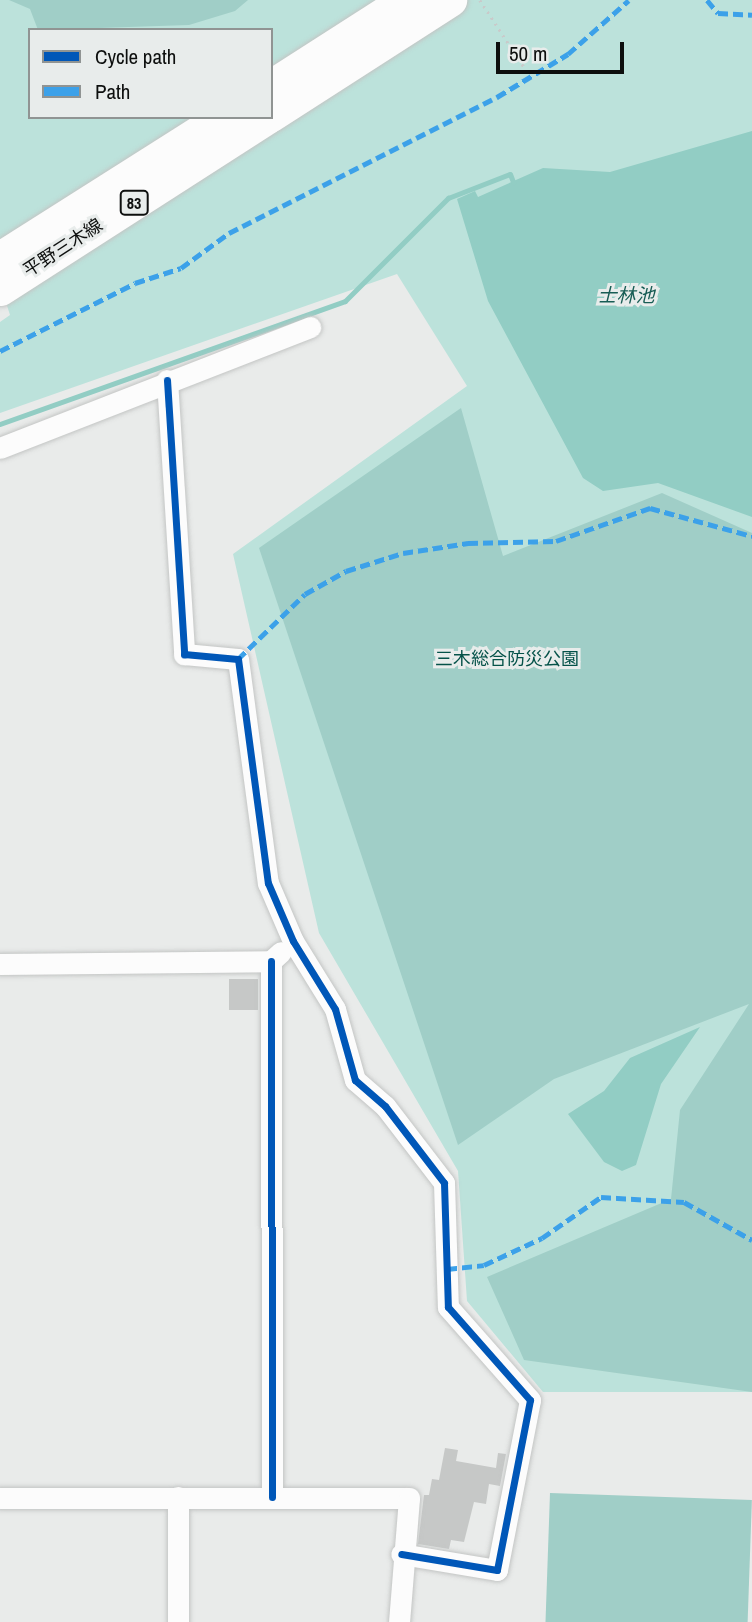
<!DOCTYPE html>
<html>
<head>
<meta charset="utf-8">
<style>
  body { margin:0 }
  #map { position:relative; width:752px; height:1622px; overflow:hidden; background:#e9ebea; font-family:"Archivo Narrow","Noto Sans JP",sans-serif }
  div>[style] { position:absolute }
  .green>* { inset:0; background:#bce2db }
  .forest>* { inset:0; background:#a0cec7; transform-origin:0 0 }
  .water>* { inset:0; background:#92cdc4 }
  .stream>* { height:5px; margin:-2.5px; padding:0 2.5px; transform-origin:2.5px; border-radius:2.5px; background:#92cdc4 }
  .building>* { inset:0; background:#c6c8c7; transform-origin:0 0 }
  .path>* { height:2.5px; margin-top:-1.25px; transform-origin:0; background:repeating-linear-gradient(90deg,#c9caca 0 2px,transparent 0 7px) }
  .roads { filter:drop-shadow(0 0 2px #c3c5c4) drop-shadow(0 0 2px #c3c5c4) }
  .minor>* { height:21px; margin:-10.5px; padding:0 10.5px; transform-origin:10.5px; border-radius:10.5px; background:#fcfcfc }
  .primary>* { height:33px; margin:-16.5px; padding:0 16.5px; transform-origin:16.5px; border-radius:16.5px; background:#fcfcfc }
  .quiet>* { height:5px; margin-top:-2.5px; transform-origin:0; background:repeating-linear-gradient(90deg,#3ca1e9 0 10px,transparent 0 15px) }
  .cycleway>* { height:7px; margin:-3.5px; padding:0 3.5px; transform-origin:3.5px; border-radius:3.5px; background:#0057b8 }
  span { translate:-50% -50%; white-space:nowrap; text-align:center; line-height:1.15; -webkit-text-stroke:6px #e8eceb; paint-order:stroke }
  .shield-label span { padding:2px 5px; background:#e8eceb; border:2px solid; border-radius:5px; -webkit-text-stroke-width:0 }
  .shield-label { font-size:16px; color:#0d0f0e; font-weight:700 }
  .street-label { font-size:18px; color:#0d0f0e }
  .park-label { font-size:18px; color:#055249 }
  .water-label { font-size:19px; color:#185d55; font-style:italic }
  .legend { position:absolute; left:28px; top:28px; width:245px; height:91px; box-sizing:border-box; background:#e8eceb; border:2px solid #909493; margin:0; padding:9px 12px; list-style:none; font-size:21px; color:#0d0f0e }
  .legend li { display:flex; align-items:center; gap:14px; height:35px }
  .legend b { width:35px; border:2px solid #909493 }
  .scale { position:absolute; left:496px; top:42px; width:128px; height:32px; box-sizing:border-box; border:4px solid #0d0f0e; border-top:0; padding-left:9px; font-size:21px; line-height:24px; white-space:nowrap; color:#0d0f0e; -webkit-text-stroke:5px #e8eceb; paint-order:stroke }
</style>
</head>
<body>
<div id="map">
  <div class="green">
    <i style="clip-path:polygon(evenodd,0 0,752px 0,752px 1392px,543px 1392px,467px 1301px,458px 1171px,319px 933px,233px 554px,467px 386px,397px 274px,0 413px,0 322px,10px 315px,0 284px,0 0,30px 30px,271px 30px,271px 117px,30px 117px,30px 30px)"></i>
  </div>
  <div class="forest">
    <i style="clip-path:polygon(9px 0,248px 0,235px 11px,189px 25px,38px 30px,30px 9px)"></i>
    <i style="clip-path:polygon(461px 408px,503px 556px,662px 493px,752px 533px,752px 1392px,524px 1360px,487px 1277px,671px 1199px,680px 1110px,749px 1004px,554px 1079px,458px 1145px,259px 548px)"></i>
    <i style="left:550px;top:1493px;width:202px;height:130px;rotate:2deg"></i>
  </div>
  <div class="water">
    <i style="clip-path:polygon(752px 131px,752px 517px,658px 483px,603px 491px,583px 478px,488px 301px,457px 199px,475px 191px,478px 197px,543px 168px,610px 172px)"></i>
    <i style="clip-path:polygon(700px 1027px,661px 1084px,636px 1165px,622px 1171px,604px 1162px,568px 1114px,604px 1091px,630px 1058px)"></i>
  </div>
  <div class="stream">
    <i style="left:0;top:424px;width:366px;rotate:-19.6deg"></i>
    <i style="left:345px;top:301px;width:146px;rotate:-45deg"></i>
    <i style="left:448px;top:198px;width:66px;rotate:-21.2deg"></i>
    <i style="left:510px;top:174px;width:9px;rotate:69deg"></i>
  </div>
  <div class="building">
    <i style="left:229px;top:979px;width:29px;height:31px"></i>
    <i style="clip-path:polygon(445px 1448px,458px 1450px,456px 1461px,496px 1468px,498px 1453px,506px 1454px,500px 1486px,489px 1484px,486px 1504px,474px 1502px,464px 1542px,451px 1540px,449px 1549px,418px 1544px,424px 1495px,429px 1495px,432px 1479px,439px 1480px)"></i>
  </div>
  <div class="path">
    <i style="left:480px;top:0;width:91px;rotate:56.7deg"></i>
  </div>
  <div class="roads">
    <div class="minor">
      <i style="left:167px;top:380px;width:275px;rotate:86.4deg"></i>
      <i style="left:184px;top:654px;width:54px;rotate:5.3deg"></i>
      <i style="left:238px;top:659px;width:226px;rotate:82.4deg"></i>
      <i style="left:268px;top:883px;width:63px;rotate:66.7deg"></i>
      <i style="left:293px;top:941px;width:80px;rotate:58.3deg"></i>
      <i style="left:335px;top:1009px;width:74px;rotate:74.3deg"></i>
      <i style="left:355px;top:1080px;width:40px;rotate:41deg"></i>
      <i style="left:385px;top:1106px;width:97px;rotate:52.5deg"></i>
      <i style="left:444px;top:1183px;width:124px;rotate:88.2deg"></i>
      <i style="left:448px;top:1307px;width:124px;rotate:48.6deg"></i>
      <i style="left:530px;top:1400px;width:173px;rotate:101deg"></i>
      <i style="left:497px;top:1570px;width:97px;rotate:-170.5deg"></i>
      <i style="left:0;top:448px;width:333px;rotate:-21.3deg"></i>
      <i style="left:271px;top:961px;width:536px;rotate:89.89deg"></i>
      <i style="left:0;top:964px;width:271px;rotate:-0.6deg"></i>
      <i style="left:271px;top:961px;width:13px;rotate:-42deg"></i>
      <i style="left:178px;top:1497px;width:125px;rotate:90deg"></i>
      <i style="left:0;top:1498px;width:409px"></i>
      <i style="left:409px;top:1498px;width:124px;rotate:94.6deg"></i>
    </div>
    <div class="primary">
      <i style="left:271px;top:86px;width:159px;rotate:-32.7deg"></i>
      <i style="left:271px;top:115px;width:213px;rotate:-32.7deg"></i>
      <i style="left:0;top:258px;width:263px;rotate:-32.4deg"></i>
      <i style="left:0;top:289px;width:318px;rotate:-32.7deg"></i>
    </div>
  </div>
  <div class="quiet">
    <i style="left:707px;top:0;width:17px;rotate:50deg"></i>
    <i style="left:718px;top:13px;width:34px;rotate:3deg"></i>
    <i style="left:0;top:351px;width:151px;rotate:-26.7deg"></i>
    <i style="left:135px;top:283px;width:48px;rotate:-18.1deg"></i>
    <i style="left:181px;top:268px;width:59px;rotate:-36.1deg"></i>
    <i style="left:229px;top:233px;width:301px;rotate:-26.9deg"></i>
    <i style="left:497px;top:97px;width:83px;rotate:-31.2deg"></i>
    <i style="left:568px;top:54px;width:81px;rotate:-41.5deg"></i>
    <i style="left:238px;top:659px;width:93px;rotate:-44.1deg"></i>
    <i style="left:305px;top:594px;width:47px;rotate:-29.3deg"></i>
    <i style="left:346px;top:571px;width:60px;rotate:-17.5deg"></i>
    <i style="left:403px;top:553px;width:66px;rotate:-8.7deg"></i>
    <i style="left:468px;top:543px;width:88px;rotate:-1.3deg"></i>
    <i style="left:556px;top:541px;width:100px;rotate:-19.3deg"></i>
    <i style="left:650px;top:508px;width:106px;rotate:15.4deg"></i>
    <i style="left:447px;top:1269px;width:37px;rotate:-6deg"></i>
    <i style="left:484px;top:1265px;width:64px;rotate:-25deg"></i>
    <i style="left:542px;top:1238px;width:72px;rotate:-34.8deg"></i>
    <i style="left:601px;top:1197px;width:83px;rotate:3.4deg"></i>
    <i style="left:684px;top:1202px;width:78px;rotate:29.2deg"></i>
  </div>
  <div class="cycleway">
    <i style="left:167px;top:380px;width:275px;rotate:86.4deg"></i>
    <i style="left:184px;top:654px;width:54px;rotate:5.3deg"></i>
    <i style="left:238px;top:659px;width:226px;rotate:82.4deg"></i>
    <i style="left:268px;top:883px;width:63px;rotate:66.7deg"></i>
    <i style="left:293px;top:941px;width:80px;rotate:58.3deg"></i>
    <i style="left:335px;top:1009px;width:74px;rotate:74.3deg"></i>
    <i style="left:355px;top:1080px;width:40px;rotate:41deg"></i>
    <i style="left:385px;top:1106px;width:97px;rotate:52.5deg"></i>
    <i style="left:444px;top:1183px;width:124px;rotate:88.2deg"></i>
    <i style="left:448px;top:1307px;width:124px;rotate:48.6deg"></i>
    <i style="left:530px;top:1400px;width:173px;rotate:101deg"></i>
    <i style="left:497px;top:1570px;width:97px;rotate:-170.5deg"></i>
    <i style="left:271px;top:961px;width:536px;rotate:89.89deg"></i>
  </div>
  <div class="shield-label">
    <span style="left:134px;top:203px">83</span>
  </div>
  <div class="street-label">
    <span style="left:63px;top:248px;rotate:-33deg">平野三木線</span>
  </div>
  <div class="park-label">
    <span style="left:507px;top:659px">三木総合防災公園</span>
  </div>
  <div class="water-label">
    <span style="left:626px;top:296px">士林池</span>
  </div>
  <ul class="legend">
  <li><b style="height:9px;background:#0057b8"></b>Cycle path</li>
  <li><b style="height:9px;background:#3ca1e9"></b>Path</li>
  </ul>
  <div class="scale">50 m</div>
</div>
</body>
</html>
